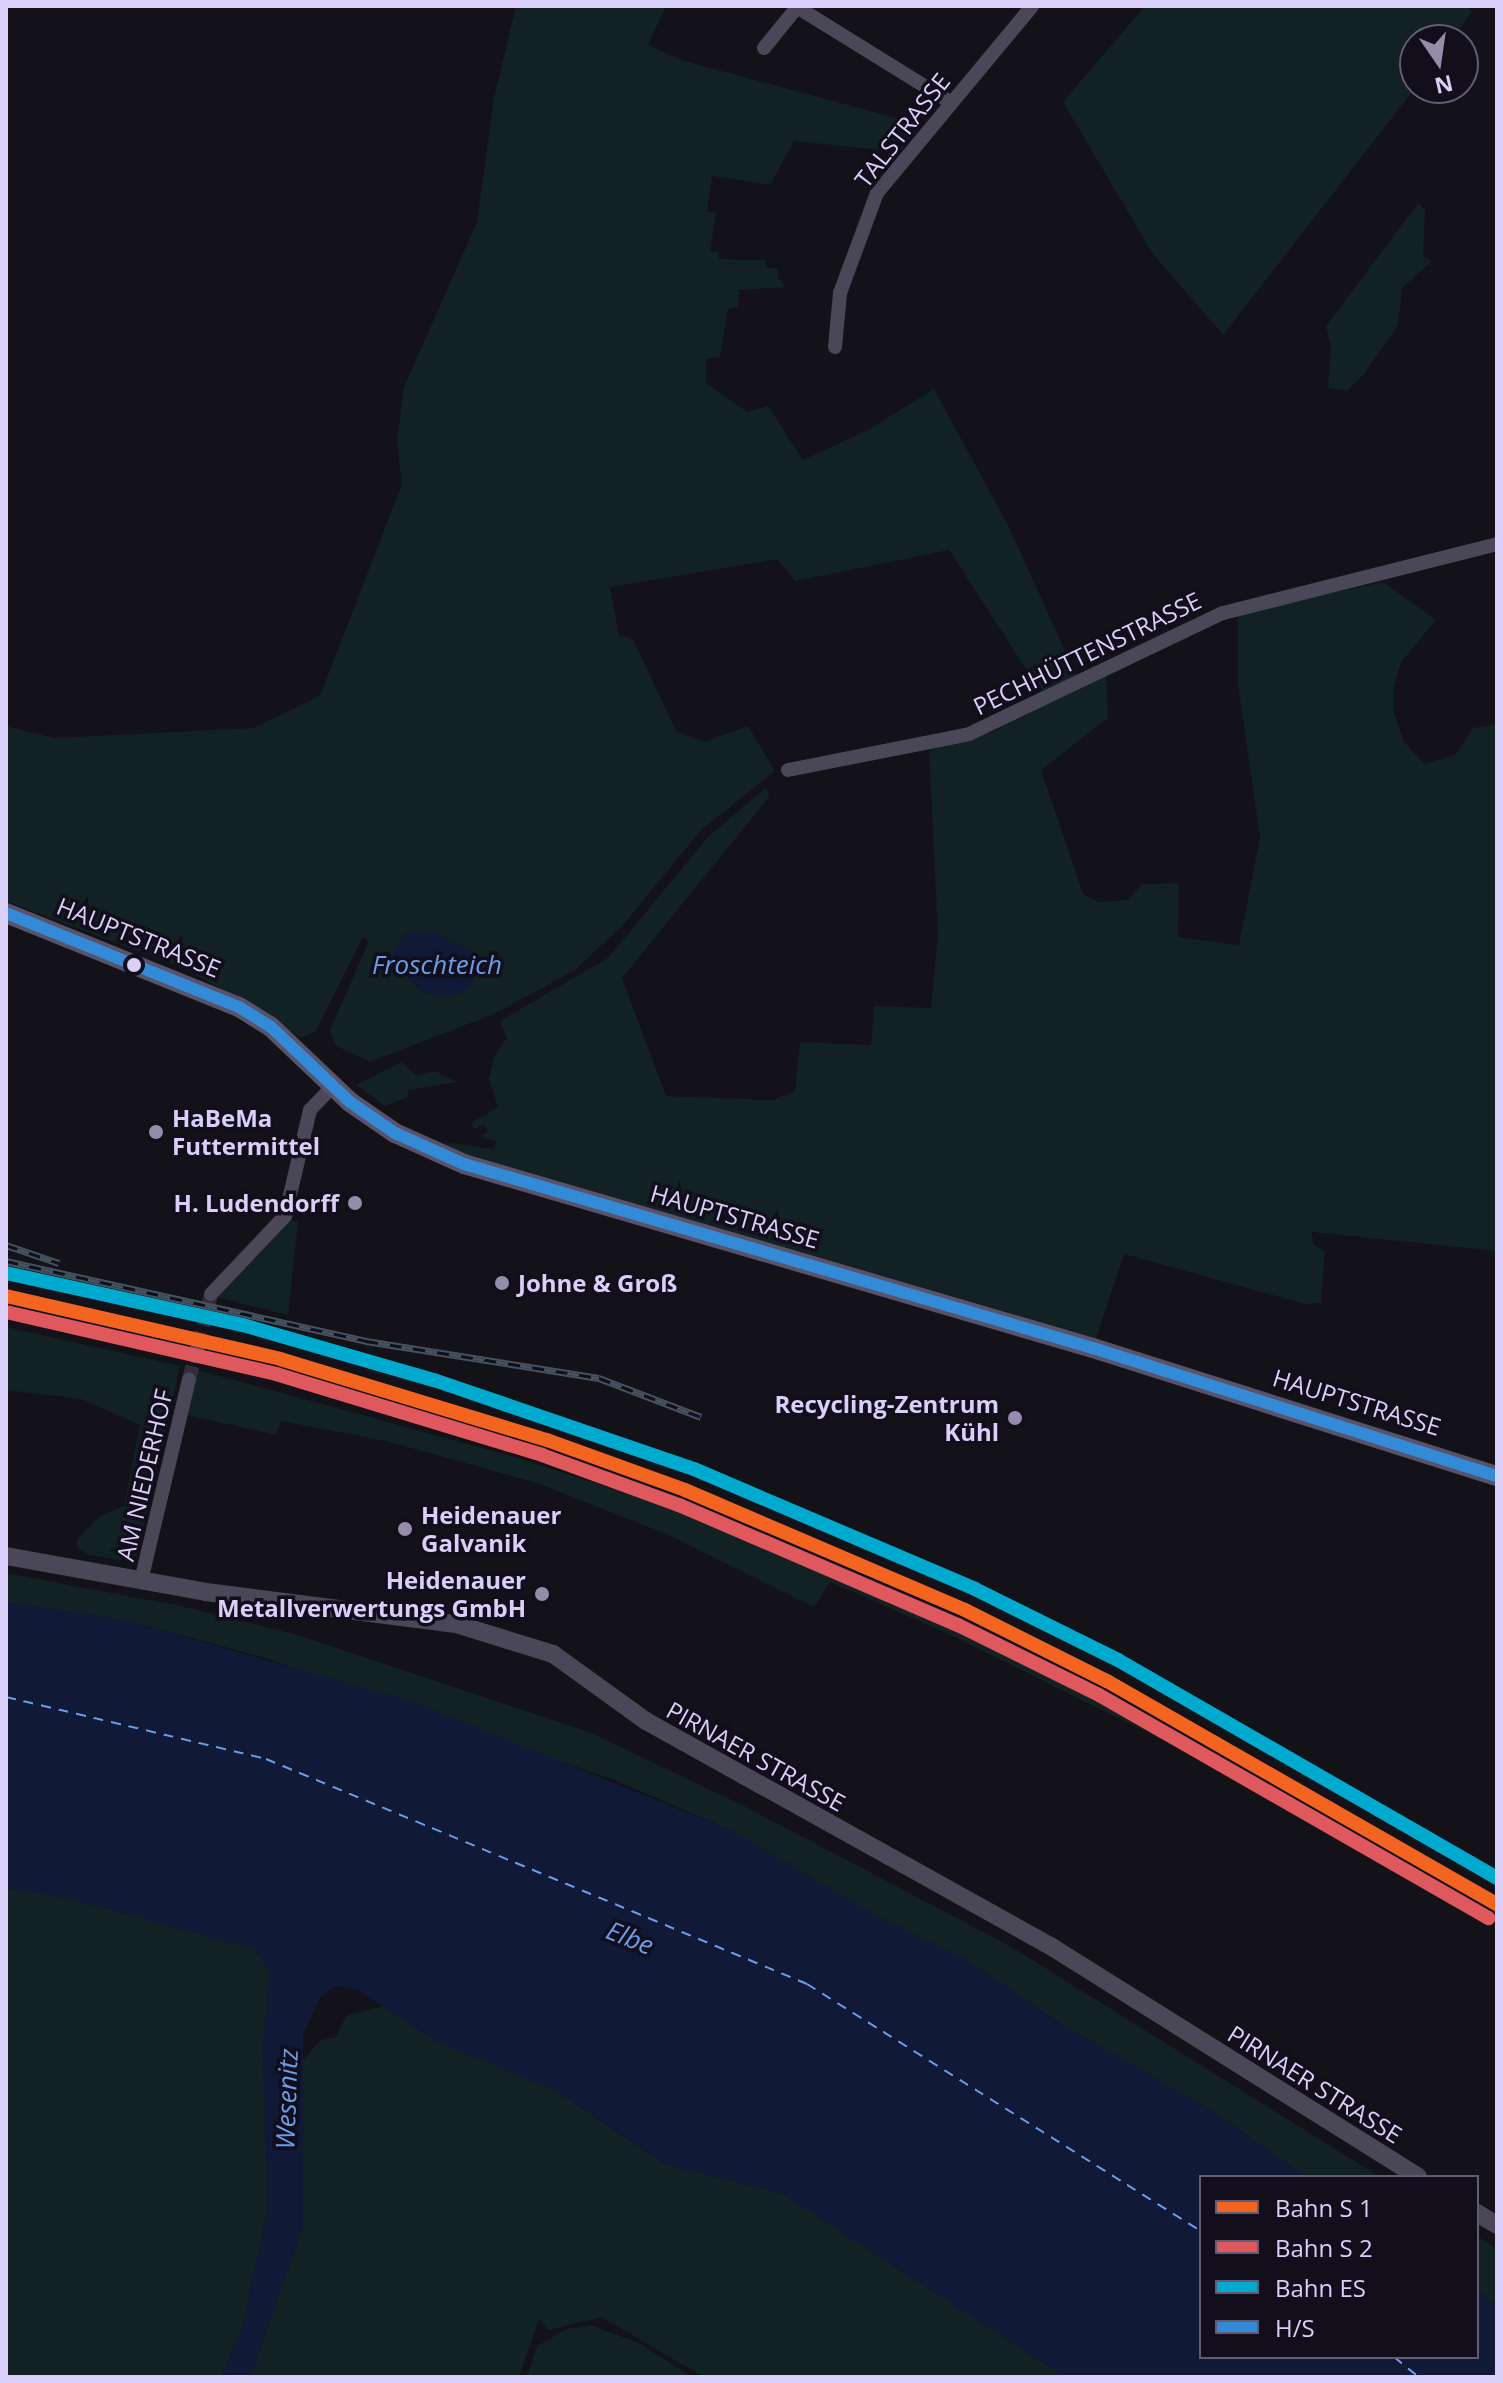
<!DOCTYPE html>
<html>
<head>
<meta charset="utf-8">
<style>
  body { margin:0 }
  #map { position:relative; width:1503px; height:2383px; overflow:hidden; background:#131218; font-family:"Open Sans",sans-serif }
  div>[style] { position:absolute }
  .green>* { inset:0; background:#122123 }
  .water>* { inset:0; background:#101936 }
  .ferry>* { height:2px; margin-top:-1px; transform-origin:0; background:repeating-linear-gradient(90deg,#699ded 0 10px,transparent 0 18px) }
  .minor-tunnel>* { height:14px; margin-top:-7px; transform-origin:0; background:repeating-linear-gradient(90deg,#312e3a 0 14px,transparent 0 21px) }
  .minor>* { height:14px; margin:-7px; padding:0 7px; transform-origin:7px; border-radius:7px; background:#4a4759 }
  .tertiary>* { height:18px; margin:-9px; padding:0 9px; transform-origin:9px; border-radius:9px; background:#4a4759 }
  .secondary>* { height:20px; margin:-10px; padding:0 10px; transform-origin:10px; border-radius:10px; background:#58536b }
  .rail>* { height:7px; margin-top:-3.5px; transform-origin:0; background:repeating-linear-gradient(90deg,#120e1c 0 12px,#455260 0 24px); box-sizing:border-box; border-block:2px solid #455260 }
  .bus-1>* { height:12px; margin:-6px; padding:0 6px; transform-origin:6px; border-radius:6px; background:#338bd7 }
  .rail-1>* { height:14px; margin:-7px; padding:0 7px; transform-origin:7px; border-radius:7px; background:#f36421 }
  .rail-2>* { height:14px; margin:-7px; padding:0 7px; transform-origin:7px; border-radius:7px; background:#df585e }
  .rail-3>* { height:14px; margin:-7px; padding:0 7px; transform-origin:7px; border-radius:7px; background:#00a9ce }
  .dots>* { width:22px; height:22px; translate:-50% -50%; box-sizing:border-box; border:4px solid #120e1c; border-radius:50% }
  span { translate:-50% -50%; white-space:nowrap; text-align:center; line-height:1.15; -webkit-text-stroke:7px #120e1c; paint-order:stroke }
  .street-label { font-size:24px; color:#d9cff9 }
  .poi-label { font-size:24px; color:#d9cff9; font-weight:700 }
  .left { translate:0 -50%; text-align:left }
  .right { translate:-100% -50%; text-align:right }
  .water-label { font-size:26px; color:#699ded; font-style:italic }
  .frame { position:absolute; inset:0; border:8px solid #d9cff9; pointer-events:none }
  .legend { position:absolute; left:1199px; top:2175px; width:280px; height:184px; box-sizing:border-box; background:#120e1c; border:2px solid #625b74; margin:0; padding:10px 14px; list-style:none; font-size:24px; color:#d9cff9 }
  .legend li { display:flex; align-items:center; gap:16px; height:40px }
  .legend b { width:40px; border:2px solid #625b74 }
  .north { position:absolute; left:1399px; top:24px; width:80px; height:80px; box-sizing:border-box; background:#120e1c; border:2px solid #625b74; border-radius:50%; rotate:167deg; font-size:22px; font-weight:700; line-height:32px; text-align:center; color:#d9cff9 }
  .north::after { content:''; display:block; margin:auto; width:28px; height:36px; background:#948daa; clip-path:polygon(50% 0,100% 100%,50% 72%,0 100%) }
</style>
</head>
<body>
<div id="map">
  <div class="green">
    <i style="clip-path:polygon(evenodd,516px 6px,666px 6px,648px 45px,681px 60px,922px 125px,900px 152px,794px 141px,770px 185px,712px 176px,707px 211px,716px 213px,710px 251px,719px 252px,719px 259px,765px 260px,766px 267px,777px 268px,778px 278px,786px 287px,739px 290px,738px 307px,728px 309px,720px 357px,706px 359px,706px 383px,747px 412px,768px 406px,803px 460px,868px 430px,934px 389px,1008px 525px,1077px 677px,1043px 695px,949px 550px,795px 581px,777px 559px,610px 587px,619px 635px,633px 639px,676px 731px,704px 742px,748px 726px,775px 771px,701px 830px,623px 925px,575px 970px,494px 1014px,370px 1062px,336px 1046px,330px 1030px,369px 941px,363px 937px,315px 1032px,301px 1038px,190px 971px,6px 901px,6px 726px,54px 738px,253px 728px,320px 696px,402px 484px,397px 441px,404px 387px,477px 222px,494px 98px,516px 6px,431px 931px,471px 952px,468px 989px,448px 997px,422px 992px,398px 966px,394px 950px,431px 931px)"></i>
    <i style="clip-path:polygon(1145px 6px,1465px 6px,1472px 11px,1452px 40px,1415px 40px,1415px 88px,1223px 335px,1153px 254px,1063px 102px)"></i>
    <i style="clip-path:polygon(1418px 203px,1425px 210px,1423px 256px,1432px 261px,1402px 288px,1398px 325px,1364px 374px,1347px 391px,1328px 388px,1331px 348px,1326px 326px)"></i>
    <i style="clip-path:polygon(1383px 582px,1436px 620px,1401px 662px,1393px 690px,1394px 713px,1404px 742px,1425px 764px,1456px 754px,1473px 728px,1497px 724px,1497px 1251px,1312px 1232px,1313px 1244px,1325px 1251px,1321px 1303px,1305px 1304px,1124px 1254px,1096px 1338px,452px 1150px,443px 1142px,494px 1149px,496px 1141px,480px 1137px,488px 1131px,483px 1124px,475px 1129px,471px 1123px,498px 1107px,489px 1079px,494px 1057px,507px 1038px,500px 1021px,608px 958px,708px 837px,767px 787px,769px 797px,622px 978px,666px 1096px,773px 1100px,795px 1091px,800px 1042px,871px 1045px,874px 1006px,931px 1008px,938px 936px,929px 750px,993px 732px,1106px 672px,1108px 718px,1041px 770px,1083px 894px,1098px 902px,1128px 900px,1142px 884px,1179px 883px,1178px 937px,1239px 945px,1260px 838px,1238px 685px,1238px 613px)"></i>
    <i style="clip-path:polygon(401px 1062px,416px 1075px,435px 1071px,457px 1082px,408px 1090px,408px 1097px,385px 1106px,356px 1085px)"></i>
    <i style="clip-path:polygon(290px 1220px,298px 1222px,288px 1315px,216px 1297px)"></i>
    <i style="clip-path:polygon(6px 1327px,180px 1366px,138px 1553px,127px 1561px,89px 1555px,77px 1547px,77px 1539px,100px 1516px,124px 1506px,140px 1425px,81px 1399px,6px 1390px)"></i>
    <i style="clip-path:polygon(198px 1370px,515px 1457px,683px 1512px,958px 1624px,1219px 1757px,1215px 1766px,949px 1634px,830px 1582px,814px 1607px,669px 1535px,537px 1483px,386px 1441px,281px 1421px,276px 1435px,186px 1415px)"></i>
    <i style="clip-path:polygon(6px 1573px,181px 1606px,298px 1635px,587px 1731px,742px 1805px,1010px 1946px,1380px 2177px,1305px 2177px,1219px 2115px,1059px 2023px,967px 1960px,869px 1912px,733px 1831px,617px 1781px,269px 1659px,125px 1620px,6px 1602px)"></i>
    <i style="clip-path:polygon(1227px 1762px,1493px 1920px,1490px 1923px,1222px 1770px)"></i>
    <i style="clip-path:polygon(6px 1888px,64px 1897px,254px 1949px,270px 1971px,263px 2048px,268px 2208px,242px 2329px,221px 2377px,6px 2377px)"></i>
    <i style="clip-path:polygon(383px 2006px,437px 2041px,558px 2092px,665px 2164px,783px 2194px,1065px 2377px,704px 2377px,601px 2317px,548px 2330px,539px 2319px,519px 2377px,250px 2377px,303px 2226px,302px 2061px,321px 2040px,336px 2037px,346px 2016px)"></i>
    <i style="clip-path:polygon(1477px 2236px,1497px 2249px,1497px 2306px,1477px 2290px)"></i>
    <i style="clip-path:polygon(590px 2325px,639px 2343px,692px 2377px,527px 2377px,537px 2346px,567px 2329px)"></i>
  </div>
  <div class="water">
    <i style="clip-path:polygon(407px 931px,431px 931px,471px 952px,477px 974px,468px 990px,448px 997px,422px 992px,398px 965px,394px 950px)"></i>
    <i style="clip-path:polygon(6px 1602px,125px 1620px,414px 1702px,733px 1831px,869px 1912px,967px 1960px,1059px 2023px,1219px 2115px,1305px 2177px,1201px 2177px,1201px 2357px,1477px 2357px,1477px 2290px,1497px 2306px,1497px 2377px,1065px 2377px,783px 2194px,665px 2164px,558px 2092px,437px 2041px,359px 1991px,336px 1986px,320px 1998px,303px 2034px,303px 2226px,250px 2377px,221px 2377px,242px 2329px,268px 2208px,263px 2048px,270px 1971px,254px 1949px,64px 1897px,6px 1888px)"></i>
  </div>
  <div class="ferry">
    <i style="left:6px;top:1697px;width:267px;rotate:13.4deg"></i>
    <i style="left:266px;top:1759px;width:586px;rotate:22.58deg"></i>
    <i style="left:807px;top:1984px;width:465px;rotate:32.1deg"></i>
    <i style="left:1394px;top:2357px;width:32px;rotate:39deg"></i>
  </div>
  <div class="minor-tunnel">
    <i style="left:198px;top:1346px;width:54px;rotate:-76deg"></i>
    <i style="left:189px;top:1380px;width:25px;rotate:-76deg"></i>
  </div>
  <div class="minor">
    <i style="left:797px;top:7px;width:180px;rotate:31.8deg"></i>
    <i style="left:764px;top:48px;width:54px;rotate:-51deg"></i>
    <i style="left:835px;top:347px;width:54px;rotate:-84.7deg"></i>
    <i style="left:840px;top:293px;width:107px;rotate:-69.7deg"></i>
    <i style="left:877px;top:193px;width:243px;rotate:-50.3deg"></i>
    <i style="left:788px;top:770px;width:185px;rotate:-11.2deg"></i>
    <i style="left:969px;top:734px;width:281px;rotate:-25.5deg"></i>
    <i style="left:1223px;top:613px;width:283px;rotate:-14.1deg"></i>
    <i style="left:211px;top:1294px;width:108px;rotate:-46.5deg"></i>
    <i style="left:285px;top:1216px;width:109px;rotate:-76.7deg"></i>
    <i style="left:310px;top:1110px;width:33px;rotate:-46deg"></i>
    <i style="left:195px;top:1356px;width:10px;rotate:-73deg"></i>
    <i style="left:141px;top:1581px;width:207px;rotate:-76.6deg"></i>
  </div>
  <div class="tertiary">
    <i style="left:6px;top:1556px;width:203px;rotate:10.2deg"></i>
    <i style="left:206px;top:1592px;width:252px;rotate:7.3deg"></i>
    <i style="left:456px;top:1624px;width:102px;rotate:17.2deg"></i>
    <i style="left:553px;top:1654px;width:115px;rotate:35.8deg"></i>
    <i style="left:646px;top:1721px;width:465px;rotate:29.1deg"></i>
    <i style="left:1052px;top:1947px;width:432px;rotate:32.1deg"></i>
    <i style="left:1477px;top:2213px;width:23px;rotate:31deg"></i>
  </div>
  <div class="secondary">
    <i style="left:6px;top:913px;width:251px;rotate:22deg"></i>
    <i style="left:239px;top:1007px;width:38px;rotate:32deg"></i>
    <i style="left:271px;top:1027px;width:109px;rotate:43.5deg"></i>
    <i style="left:350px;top:1102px;width:55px;rotate:34.6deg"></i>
    <i style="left:395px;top:1133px;width:76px;rotate:24.2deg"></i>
    <i style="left:464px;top:1164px;width:655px;rotate:16.31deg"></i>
    <i style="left:1093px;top:1348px;width:424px;rotate:17.6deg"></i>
  </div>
  <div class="rail">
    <i style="left:6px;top:1245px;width:56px;rotate:18.8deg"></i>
    <i style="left:6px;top:1261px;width:369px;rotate:12.5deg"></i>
    <i style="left:366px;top:1341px;width:236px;rotate:9deg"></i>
    <i style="left:599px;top:1378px;width:109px;rotate:20.9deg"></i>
  </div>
  <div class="bus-1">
    <i style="left:6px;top:913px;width:251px;rotate:22deg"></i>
    <i style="left:239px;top:1007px;width:38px;rotate:32deg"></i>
    <i style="left:271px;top:1027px;width:109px;rotate:43.5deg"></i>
    <i style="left:350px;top:1102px;width:55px;rotate:34.6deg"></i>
    <i style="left:395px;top:1133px;width:76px;rotate:24.2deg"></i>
    <i style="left:464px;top:1164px;width:655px;rotate:16.31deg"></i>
    <i style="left:1093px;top:1348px;width:424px;rotate:17.6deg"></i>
  </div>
  <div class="rail-1">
    <i style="left:6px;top:1296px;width:281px;rotate:12.9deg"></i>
    <i style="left:280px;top:1359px;width:279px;rotate:16.9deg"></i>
    <i style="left:547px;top:1440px;width:147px;rotate:19.9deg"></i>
    <i style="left:685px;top:1490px;width:305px;rotate:23.2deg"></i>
    <i style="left:965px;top:1610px;width:159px;rotate:26.6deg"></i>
    <i style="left:1107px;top:1681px;width:449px;rotate:29.8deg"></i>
  </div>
  <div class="rail-2">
    <i style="left:6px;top:1312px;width:277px;rotate:12.9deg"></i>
    <i style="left:276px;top:1374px;width:278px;rotate:16.9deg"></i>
    <i style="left:542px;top:1455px;width:146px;rotate:20.1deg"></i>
    <i style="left:679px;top:1505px;width:304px;rotate:23.3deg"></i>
    <i style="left:958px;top:1625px;width:157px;rotate:26.4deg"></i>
    <i style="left:1099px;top:1695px;width:449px;rotate:29.8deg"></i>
  </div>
  <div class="rail-3">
    <i style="left:6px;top:1273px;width:243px;rotate:12.4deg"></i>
    <i style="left:243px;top:1325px;width:199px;rotate:16.1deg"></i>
    <i style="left:434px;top:1380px;width:275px;rotate:18.9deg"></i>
    <i style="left:694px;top:1469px;width:306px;rotate:23.1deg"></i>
    <i style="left:975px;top:1589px;width:160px;rotate:26.4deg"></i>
    <i style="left:1118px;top:1660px;width:437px;rotate:29.9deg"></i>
  </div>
  <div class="dots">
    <i style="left:134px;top:965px;background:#d9cff9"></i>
    <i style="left:156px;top:1132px;background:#948daa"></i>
    <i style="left:355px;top:1203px;background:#948daa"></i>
    <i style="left:502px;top:1283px;background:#948daa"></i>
    <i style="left:1015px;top:1418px;background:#948daa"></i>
    <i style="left:405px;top:1529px;background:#948daa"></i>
    <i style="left:542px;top:1594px;background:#948daa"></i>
  </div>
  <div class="street-label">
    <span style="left:902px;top:130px;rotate:-52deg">TALSTRASSE</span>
    <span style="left:1087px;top:653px;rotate:-26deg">PECHHÜTTENSTRASSE</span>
    <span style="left:139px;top:937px;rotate:22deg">HAUPTSTRASSE</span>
    <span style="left:735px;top:1216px;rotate:16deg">HAUPTSTRASSE</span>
    <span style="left:1357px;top:1402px;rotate:17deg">HAUPTSTRASSE</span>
    <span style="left:144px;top:1475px;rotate:-77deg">AM NIEDERHOF</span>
    <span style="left:756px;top:1756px;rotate:29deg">PIRNAER STRASSE</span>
    <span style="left:1315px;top:2084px;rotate:32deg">PIRNAER STRASSE</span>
  </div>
  <div class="poi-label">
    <span class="left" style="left:172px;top:1132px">HaBeMa<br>Futtermittel</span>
    <span class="right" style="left:339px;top:1203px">H. Ludendorff</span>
    <span class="left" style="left:518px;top:1283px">Johne &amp; Groß</span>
    <span class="right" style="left:999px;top:1418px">Recycling-Zentrum<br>Kühl</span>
    <span class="left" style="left:421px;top:1529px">Heidenauer<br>Galvanik</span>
    <span class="right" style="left:526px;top:1594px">Heidenauer<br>Metallverwertungs GmbH</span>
  </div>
  <div class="water-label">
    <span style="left:437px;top:965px">Froschteich</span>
    <span style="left:630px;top:1938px;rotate:22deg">Elbe</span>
    <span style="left:287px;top:2099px;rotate:-88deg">Wesenitz</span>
  </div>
  <div class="frame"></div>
  <ul class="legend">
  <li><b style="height:10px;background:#f36421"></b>Bahn S 1</li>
  <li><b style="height:10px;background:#df585e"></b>Bahn S 2</li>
  <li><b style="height:10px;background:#00a9ce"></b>Bahn ES</li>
  <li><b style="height:10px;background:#338bd7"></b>H/S</li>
  </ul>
  <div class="north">N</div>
</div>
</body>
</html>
